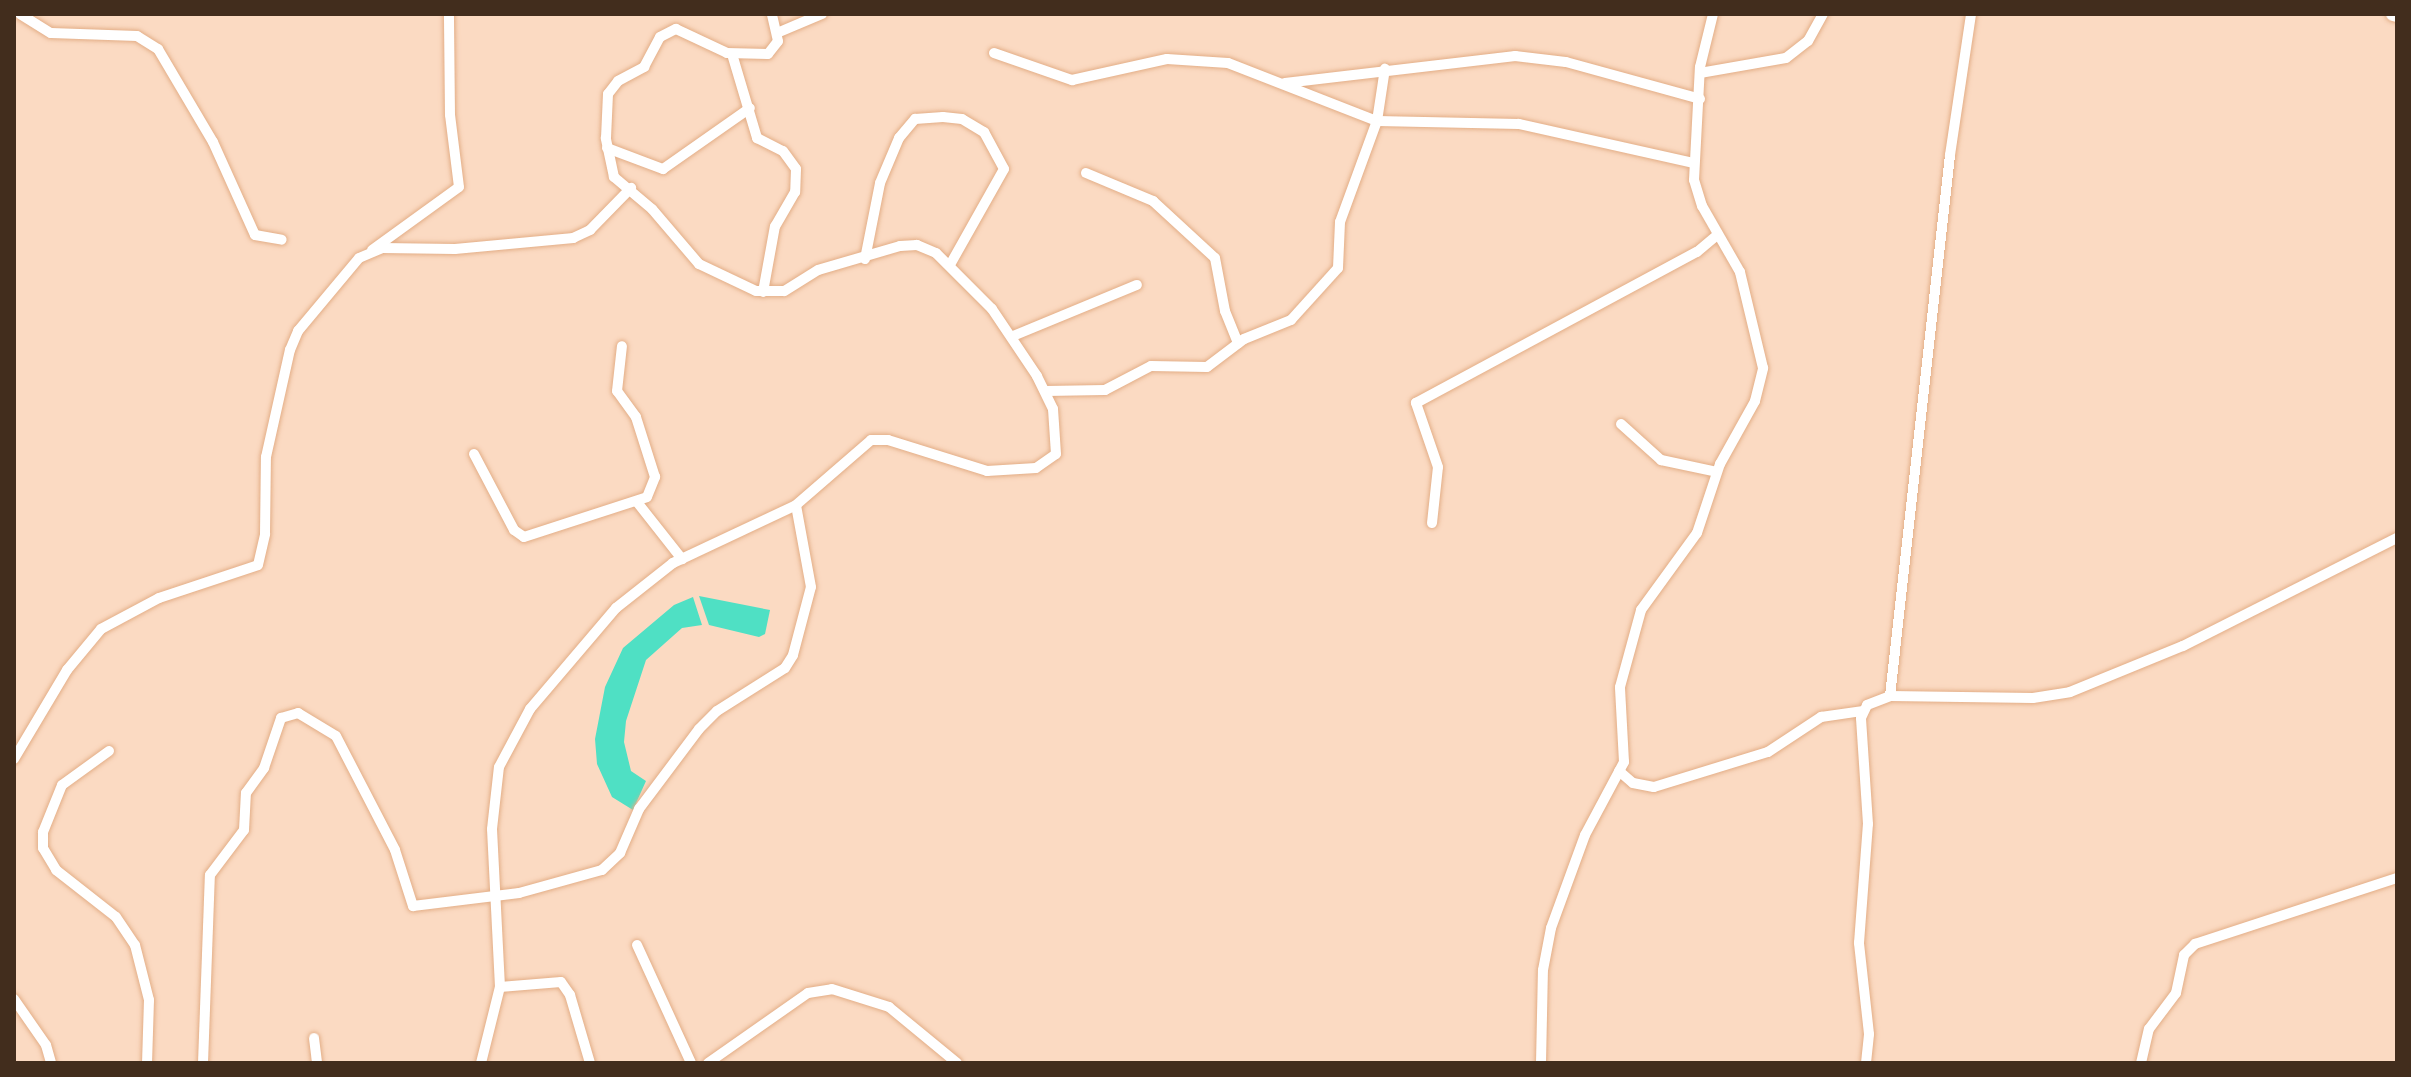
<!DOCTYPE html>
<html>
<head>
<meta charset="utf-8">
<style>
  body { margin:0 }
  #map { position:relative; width:2411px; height:1077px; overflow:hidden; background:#fbdac2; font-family:Raleway,sans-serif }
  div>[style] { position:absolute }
  .water>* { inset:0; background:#4fe0c4 }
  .roads { filter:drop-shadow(0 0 2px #e3ae87) drop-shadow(0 0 2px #e3ae87) }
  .minor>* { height:10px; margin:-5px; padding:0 5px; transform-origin:5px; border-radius:5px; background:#fff }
  .tertiary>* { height:14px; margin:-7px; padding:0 7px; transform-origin:7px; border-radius:7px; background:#fff }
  span { translate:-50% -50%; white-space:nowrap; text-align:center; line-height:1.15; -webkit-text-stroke:6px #f8ece4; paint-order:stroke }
  .frame { position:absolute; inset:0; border:16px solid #422d1d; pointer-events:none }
</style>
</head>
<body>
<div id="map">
  <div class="water">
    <i style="clip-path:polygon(699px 596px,770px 610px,765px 634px,759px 637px,709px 625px)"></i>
    <i style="clip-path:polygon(693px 597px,702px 625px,682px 628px,646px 660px,626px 721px,624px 742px,631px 771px,646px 781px,633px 810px,612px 797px,597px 764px,595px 739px,605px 687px,623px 648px,674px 605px)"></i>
  </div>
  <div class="roads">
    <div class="minor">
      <i style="left:20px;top:14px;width:36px;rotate:32deg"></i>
      <i style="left:51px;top:33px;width:86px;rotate:2deg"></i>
      <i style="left:137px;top:36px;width:25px;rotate:32deg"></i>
      <i style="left:158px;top:49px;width:108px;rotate:59.4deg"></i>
      <i style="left:213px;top:142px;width:102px;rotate:65.7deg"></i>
      <i style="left:255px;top:235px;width:27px;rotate:10deg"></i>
      <i style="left:777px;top:33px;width:49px;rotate:-22.9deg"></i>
      <i style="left:994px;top:53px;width:83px;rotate:19.1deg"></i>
      <i style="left:1072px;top:80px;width:97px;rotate:-12.5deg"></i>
      <i style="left:1167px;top:59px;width:61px;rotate:3.8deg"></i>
      <i style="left:1228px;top:63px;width:160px;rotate:21.3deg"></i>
      <i style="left:1377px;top:121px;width:142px;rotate:1.2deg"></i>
      <i style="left:1519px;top:124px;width:179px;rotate:12.6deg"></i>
      <i style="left:732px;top:54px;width:88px;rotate:73.4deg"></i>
      <i style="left:757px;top:138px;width:29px;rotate:27deg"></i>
      <i style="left:783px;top:151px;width:22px;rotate:54deg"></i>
      <i style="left:796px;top:169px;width:23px;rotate:92deg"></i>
      <i style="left:795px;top:192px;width:39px;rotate:120deg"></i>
      <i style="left:775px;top:226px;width:67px;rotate:100.3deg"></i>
      <i style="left:1700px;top:73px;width:87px;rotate:-9.9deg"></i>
      <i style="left:1786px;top:58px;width:28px;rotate:-38deg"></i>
      <i style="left:1808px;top:41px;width:31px;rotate:-61deg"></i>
      <i style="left:1285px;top:83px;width:232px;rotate:-6.7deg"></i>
      <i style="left:1515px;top:56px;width:51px;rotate:6.7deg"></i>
      <i style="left:1566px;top:62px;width:139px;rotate:15.4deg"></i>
      <i style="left:607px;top:148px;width:60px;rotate:20.6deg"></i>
      <i style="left:663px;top:169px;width:106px;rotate:-35deg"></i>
      <i style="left:1086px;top:173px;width:73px;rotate:22.7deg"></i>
      <i style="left:1153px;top:201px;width:84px;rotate:42.6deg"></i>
      <i style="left:1215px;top:258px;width:54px;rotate:79.3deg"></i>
      <i style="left:1225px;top:311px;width:35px;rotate:68deg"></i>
      <i style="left:372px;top:250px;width:107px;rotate:-35.9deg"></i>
      <i style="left:459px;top:187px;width:73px;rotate:-97.1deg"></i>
      <i style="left:450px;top:115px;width:101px;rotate:-90.6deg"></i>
      <i style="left:865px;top:259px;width:77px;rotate:-78.8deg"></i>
      <i style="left:880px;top:183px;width:49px;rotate:-67.1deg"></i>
      <i style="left:899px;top:138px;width:25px;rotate:-50deg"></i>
      <i style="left:915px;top:119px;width:28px;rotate:-4deg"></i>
      <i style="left:943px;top:117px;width:19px;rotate:6deg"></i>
      <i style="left:962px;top:119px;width:26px;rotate:31deg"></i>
      <i style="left:984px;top:132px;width:42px;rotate:61.6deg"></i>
      <i style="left:1004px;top:169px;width:108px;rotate:119.4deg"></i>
      <i style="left:1013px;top:336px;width:134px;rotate:-22.4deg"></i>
      <i style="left:1046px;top:391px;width:59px;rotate:-1deg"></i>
      <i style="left:1105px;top:390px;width:52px;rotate:-27.6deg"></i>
      <i style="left:1151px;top:366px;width:56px;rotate:1deg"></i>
      <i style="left:1207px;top:367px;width:46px;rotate:-37.1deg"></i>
      <i style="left:1244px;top:339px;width:51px;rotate:-22deg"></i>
      <i style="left:1291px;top:320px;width:70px;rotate:-47.9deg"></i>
      <i style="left:1338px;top:268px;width:46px;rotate:-87.5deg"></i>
      <i style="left:1340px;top:222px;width:108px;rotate:-69.9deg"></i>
      <i style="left:1377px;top:121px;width:53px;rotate:-81.3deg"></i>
      <i style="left:1621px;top:424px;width:54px;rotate:42deg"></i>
      <i style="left:1661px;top:460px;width:57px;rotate:12.1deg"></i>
      <i style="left:474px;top:454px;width:86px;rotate:62.2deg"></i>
      <i style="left:514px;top:530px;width:12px;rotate:35deg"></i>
      <i style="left:524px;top:537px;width:129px;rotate:-18deg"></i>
      <i style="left:647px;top:497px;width:22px;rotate:-68deg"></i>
      <i style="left:655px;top:477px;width:63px;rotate:-107.6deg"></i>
      <i style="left:636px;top:417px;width:32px;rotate:-126deg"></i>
      <i style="left:617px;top:391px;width:45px;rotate:-83.7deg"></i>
      <i style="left:637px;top:502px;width:73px;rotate:51.7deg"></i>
      <i style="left:1432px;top:523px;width:56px;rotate:-83.9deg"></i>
      <i style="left:1438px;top:467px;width:68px;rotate:-109deg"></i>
      <i style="left:1416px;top:403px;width:319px;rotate:-28.3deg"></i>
      <i style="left:1697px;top:252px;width:26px;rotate:-40deg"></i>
      <i style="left:1890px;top:696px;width:544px;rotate:-83.67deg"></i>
      <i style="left:1950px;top:155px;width:143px;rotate:-81.5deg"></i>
      <i style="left:109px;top:751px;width:58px;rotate:144.1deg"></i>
      <i style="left:62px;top:785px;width:51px;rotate:112deg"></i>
      <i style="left:43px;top:832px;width:16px;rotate:90deg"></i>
      <i style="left:43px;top:848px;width:26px;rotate:59deg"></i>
      <i style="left:56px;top:870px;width:76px;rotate:38.1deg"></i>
      <i style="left:116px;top:917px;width:34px;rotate:56deg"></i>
      <i style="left:135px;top:945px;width:57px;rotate:75.7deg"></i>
      <i style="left:149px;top:1000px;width:63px;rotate:91.8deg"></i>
      <i style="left:14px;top:759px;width:104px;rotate:-59.2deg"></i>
      <i style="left:67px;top:670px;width:53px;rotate:-50.3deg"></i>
      <i style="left:101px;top:629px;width:66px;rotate:-28.1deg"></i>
      <i style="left:159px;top:598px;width:104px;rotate:-18.4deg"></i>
      <i style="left:258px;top:565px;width:32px;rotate:-77deg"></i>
      <i style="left:265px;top:534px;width:77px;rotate:-89.3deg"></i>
      <i style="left:266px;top:457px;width:110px;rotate:-77.4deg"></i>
      <i style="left:290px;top:350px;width:21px;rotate:-67deg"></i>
      <i style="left:298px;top:331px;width:95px;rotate:-50.1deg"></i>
      <i style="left:359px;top:258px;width:25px;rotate:-23deg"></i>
      <i style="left:382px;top:248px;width:73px;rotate:0.8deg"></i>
      <i style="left:455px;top:249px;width:119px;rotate:-5.3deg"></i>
      <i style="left:573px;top:238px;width:19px;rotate:-25deg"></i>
      <i style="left:590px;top:230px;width:59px;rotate:-45.7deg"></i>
      <i style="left:1619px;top:771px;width:18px;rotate:41deg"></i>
      <i style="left:1633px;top:783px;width:21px;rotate:11deg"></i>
      <i style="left:1654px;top:787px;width:119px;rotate:-17.1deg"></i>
      <i style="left:1768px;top:752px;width:64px;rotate:-33.4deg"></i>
      <i style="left:1821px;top:717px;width:41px;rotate:-8.3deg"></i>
      <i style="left:637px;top:945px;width:130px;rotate:65.4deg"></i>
      <i style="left:500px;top:987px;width:61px;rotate:-4.7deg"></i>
      <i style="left:561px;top:982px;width:16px;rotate:55deg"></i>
      <i style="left:570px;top:995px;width:71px;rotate:73.6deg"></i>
      <i style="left:14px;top:999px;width:56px;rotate:55.2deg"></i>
      <i style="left:46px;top:1045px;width:19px;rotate:74deg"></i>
      <i style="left:314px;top:1038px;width:25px;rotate:83deg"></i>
      <i style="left:203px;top:1063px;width:188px;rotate:-87.9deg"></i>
      <i style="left:210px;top:875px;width:56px;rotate:-52.9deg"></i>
      <i style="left:244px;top:830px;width:37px;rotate:-87deg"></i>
      <i style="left:246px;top:793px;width:31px;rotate:-54deg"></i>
      <i style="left:264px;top:768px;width:53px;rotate:-71.2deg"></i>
      <i style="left:281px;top:718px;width:18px;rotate:-16deg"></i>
      <i style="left:298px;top:713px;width:44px;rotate:31.2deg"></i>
      <i style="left:336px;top:736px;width:128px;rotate:62.6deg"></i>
      <i style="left:395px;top:850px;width:59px;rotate:72.2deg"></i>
      <i style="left:413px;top:906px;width:107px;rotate:-7deg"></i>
      <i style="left:519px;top:893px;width:86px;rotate:-15.5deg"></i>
      <i style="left:602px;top:870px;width:25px;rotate:-43deg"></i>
      <i style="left:620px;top:853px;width:48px;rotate:-66.6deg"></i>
      <i style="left:639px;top:809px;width:100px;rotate:-53.1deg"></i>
      <i style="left:699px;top:729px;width:25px;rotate:-45deg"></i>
      <i style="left:717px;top:711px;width:80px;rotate:-32.3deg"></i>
      <i style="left:785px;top:668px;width:15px;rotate:-58deg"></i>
      <i style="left:793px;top:655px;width:70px;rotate:-75.2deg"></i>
      <i style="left:811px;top:587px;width:83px;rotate:-100.4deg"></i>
      <i style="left:481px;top:1063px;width:78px;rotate:-76deg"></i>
      <i style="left:500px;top:987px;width:158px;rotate:-92.9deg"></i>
      <i style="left:492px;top:829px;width:62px;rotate:-83.6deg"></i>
      <i style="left:499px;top:767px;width:66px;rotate:-61.9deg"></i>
      <i style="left:530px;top:709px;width:133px;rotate:-49.6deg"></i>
      <i style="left:616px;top:608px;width:73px;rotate:-38.3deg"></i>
      <i style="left:673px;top:563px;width:136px;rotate:-25.2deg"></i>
      <i style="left:796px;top:505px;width:99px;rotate:-40.9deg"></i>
      <i style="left:871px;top:440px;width:17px"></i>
      <i style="left:888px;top:440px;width:104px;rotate:17.4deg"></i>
      <i style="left:987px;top:471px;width:49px;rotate:-3.5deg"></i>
      <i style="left:1036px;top:468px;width:24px;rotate:-35deg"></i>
      <i style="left:1056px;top:454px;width:45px;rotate:-93.8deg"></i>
      <i style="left:1053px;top:409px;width:37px;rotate:-116deg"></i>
      <i style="left:1037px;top:376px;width:81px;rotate:-123.9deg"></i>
      <i style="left:992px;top:309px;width:79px;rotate:-135deg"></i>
      <i style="left:936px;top:253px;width:21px;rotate:-157deg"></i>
      <i style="left:917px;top:245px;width:17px;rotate:177deg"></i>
      <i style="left:900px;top:246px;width:85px;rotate:163.7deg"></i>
      <i style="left:818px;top:270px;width:40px;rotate:148deg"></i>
      <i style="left:784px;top:291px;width:28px;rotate:180deg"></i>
      <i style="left:756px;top:291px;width:63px;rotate:-154.7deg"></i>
      <i style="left:699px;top:264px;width:72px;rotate:-130.5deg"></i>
      <i style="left:652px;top:209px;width:50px;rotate:-139.9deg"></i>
      <i style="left:614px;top:177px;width:40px;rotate:-102deg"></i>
      <i style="left:606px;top:138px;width:44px;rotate:-87.4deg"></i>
      <i style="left:608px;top:94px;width:16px;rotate:-52deg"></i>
      <i style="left:618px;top:81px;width:30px;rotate:-28deg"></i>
      <i style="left:644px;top:67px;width:34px;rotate:-62deg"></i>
      <i style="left:660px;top:37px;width:18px;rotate:-27deg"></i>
      <i style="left:676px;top:29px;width:56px;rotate:25.2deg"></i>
      <i style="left:727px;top:53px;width:41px;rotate:1.4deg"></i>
      <i style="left:768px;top:54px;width:16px;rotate:-52deg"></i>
      <i style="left:778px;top:41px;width:28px;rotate:-103deg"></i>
      <i style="left:708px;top:1063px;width:122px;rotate:-35deg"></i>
      <i style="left:808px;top:993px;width:24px;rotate:-9deg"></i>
      <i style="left:832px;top:989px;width:60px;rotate:17.5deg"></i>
      <i style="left:889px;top:1007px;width:88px;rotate:39.5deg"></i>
      <i style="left:1541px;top:1063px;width:93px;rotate:-88.8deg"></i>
      <i style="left:1543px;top:970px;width:43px;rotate:-79.2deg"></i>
      <i style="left:1551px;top:928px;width:99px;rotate:-69.9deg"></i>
      <i style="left:1585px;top:835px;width:83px;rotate:-61.9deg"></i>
      <i style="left:1624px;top:762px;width:75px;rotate:-93.1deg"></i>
      <i style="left:1620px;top:687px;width:80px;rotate:-74.7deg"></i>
      <i style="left:1641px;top:610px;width:95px;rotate:-54deg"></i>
      <i style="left:1697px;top:533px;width:73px;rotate:-71.6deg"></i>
      <i style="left:1720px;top:464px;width:72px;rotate:-60.9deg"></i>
      <i style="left:1755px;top:401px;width:34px;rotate:-76deg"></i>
      <i style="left:1763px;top:368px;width:99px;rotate:-103.5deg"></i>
      <i style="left:1740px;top:272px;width:76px;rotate:-119.9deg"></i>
      <i style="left:1702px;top:206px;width:27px;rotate:-107deg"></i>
      <i style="left:1694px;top:180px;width:113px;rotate:-87deg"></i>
      <i style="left:1700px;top:67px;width:55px;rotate:-76.2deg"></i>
      <i style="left:1866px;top:1063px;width:29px;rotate:-84deg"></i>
      <i style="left:1869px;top:1034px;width:92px;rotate:-96.3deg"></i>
      <i style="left:1859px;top:943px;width:119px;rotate:-85.7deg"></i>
      <i style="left:1868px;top:824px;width:106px;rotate:-93.8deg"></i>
      <i style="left:1861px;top:718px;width:14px;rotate:-65deg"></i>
      <i style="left:1867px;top:705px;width:25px;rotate:-21deg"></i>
      <i style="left:1890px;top:696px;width:143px;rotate:0.8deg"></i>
      <i style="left:2033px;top:698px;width:37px;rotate:-9deg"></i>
      <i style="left:2070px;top:692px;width:122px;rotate:-22.2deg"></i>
      <i style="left:2183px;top:646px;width:240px;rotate:-26.8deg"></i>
      <i style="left:2141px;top:1063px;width:35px;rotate:-77deg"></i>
      <i style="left:2149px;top:1029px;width:45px;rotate:-53.1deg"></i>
      <i style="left:2176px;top:993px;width:39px;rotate:-78deg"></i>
      <i style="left:2184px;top:955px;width:16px;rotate:-45deg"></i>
      <i style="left:2195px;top:944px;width:213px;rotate:-18.1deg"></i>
    </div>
    <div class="tertiary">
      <i style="left:2393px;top:14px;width:4px;rotate:14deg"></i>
    </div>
  </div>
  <div class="frame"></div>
</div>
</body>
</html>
